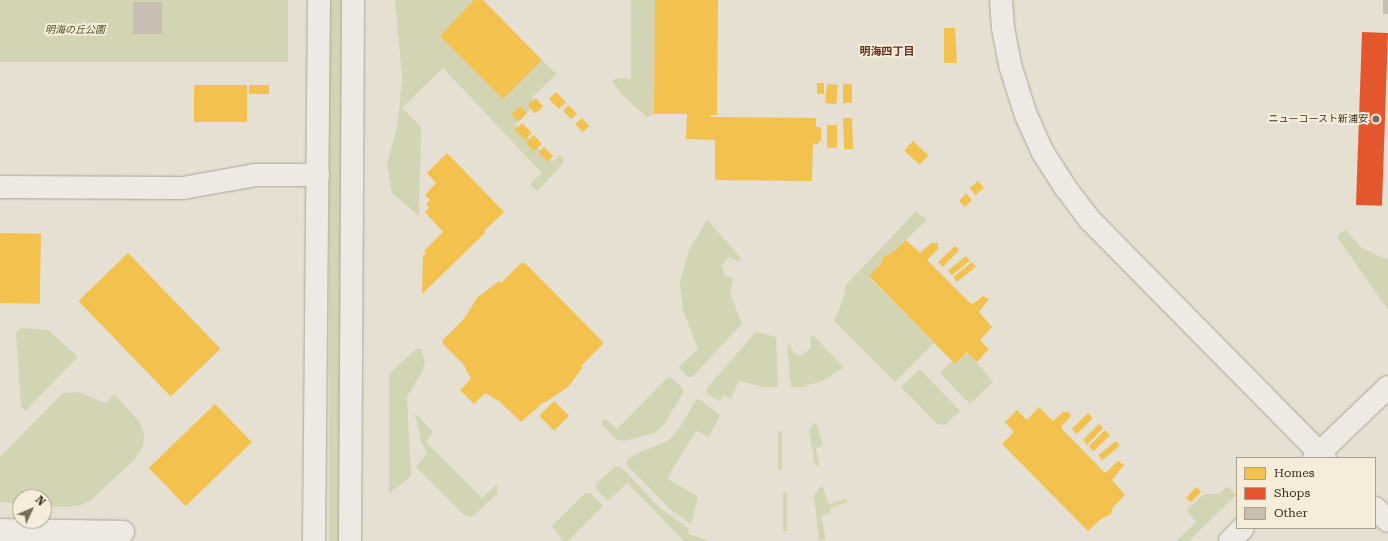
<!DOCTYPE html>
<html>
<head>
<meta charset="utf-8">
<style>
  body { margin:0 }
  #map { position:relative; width:1388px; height:541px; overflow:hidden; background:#e5e0d1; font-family:"Roboto Serif","Noto Sans JP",serif }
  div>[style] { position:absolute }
  .green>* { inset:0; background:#d3d4b4; transform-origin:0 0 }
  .homes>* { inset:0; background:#f2c14e; transform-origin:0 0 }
  .shops>* { inset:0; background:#e4572e; transform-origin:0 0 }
  .building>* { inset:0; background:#c9beb2; transform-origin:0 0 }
  .roads { filter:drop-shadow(0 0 1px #aba59a) drop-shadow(0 0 1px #aba59a) }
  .minor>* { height:22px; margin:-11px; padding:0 11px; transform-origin:11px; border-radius:11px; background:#eeeae3 }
  .dots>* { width:11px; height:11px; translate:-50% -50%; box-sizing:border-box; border:2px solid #f5edd9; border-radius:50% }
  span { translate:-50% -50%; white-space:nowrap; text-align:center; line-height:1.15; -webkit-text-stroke:4px #f5edd9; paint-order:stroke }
  .park-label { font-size:10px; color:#4a5529; font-style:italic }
  .poi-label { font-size:10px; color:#3a2e21 }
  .right { translate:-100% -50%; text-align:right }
  .neighbourhood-label { font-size:11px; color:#653123; font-weight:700 }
  .legend { position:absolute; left:1236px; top:457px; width:140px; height:72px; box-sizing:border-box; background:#f5edd9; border:1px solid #aaa18f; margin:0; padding:5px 7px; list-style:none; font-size:12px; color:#3a2e21 }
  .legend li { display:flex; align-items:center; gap:8px; height:20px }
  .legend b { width:20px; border:1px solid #aaa18f }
  .north { position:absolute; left:12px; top:489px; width:40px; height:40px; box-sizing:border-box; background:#f5edd9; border:1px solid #aaa18f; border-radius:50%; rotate:46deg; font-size:11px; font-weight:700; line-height:16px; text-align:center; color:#3a2e21 }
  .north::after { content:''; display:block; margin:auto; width:14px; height:18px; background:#766c5f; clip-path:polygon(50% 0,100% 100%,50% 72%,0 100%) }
</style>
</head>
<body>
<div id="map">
  <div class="green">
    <i style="left:0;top:0;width:288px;height:62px"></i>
    <i style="left:329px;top:0;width:15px;height:541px"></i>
    <i style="clip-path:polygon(395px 0,474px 0,440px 36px,503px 99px,542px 60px,557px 74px,531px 98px,536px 104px,515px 124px,552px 162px,560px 155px,564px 159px,562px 165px,537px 191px,530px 184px,542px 173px,443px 68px,402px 108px,421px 127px,419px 216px,392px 193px,387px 164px,398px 123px,402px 76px)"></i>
    <i style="clip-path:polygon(631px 0,655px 0,654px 114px,647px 117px,624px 97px,612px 81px,616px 78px,631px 79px)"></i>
    <i style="clip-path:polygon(916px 211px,927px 220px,893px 252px,883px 257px,881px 264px,869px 277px,934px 343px,895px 382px,834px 321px,843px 300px,846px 285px)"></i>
    <i style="clip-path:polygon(707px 220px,741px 258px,738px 261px,729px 257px,722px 265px,725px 276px,733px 278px,730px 293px,742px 324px,692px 377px,687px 377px,679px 367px,698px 349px,683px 311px,680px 282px,689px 250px)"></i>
    <i style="clip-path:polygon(1345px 229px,1362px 248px,1388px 260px,1388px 310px,1337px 237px)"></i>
    <i style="clip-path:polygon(21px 328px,48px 330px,78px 357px,25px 411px,21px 407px,16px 332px)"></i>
    <i style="clip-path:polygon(756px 332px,776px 337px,778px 387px,764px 387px,739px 381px,731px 399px,723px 395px,720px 401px,707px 394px,706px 389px)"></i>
    <i style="clip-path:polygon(813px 335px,844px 368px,822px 381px,802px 387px,791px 387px,787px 345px,790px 345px,793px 352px,800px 356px,811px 348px,810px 338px)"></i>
    <i style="clip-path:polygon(416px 349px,421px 349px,425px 362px,422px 372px,407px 397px,411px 476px,389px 494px,389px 374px)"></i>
    <i style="clip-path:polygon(968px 352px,993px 382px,970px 404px,940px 373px,952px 361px,955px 364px)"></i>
    <i style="clip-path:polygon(920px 369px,960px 411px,945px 425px,937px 424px,901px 387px)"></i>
    <i style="clip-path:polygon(667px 378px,672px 378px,682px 388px,683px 393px,663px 426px,655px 433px,624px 441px,617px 440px,602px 425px,602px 419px,607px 420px,617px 429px)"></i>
    <i style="clip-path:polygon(78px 392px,106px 403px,114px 394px,140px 422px,144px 435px,143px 447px,135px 459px,91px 500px,80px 505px,68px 507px,44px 506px,44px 497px,20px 497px,20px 504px,0 502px,0 457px,63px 393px)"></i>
    <i style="clip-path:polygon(699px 399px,720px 415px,709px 437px,696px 431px,667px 478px,698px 497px,691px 524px,670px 509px,626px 464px,627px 460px,638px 453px,668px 441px,679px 429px,695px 401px)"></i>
    <i style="clip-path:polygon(415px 413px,433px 432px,426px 442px,482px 498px,497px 484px,497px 494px,472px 517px,464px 515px,416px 467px,427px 453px,421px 441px)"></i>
    <i style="clip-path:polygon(816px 422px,823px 445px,816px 448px,819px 466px,815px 466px,809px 430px)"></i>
    <i style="left:778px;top:431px;width:4px;height:39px"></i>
    <i style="clip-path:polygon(620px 466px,661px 509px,689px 529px,688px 534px,710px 541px,684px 541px,627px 483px,608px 501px,596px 489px,596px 483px,615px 467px)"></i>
    <i style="clip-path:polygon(822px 485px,829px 504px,846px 499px,847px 502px,830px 508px,831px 512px,821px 517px,826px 538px,819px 541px,814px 495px)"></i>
    <i style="clip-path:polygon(1227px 486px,1236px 495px,1189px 541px,1176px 541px,1196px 522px,1187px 510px,1204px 494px,1219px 494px)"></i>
    <i style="left:783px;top:492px;width:4px;height:39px"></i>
    <i style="clip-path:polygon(585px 493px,591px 494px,603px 506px,568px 541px,563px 541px,552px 526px)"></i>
  </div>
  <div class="homes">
    <i style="clip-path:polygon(474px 0,483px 0,542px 60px,503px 99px,440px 36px)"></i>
    <i style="clip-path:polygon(655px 0,718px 0,717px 115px,711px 115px,711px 117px,816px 118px,816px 127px,821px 127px,821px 140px,816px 145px,813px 142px,812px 181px,715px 180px,715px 140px,686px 139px,687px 114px,654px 114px)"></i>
    <i style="clip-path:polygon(944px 28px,955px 28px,957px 63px,944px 63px)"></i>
    <i style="left:817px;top:83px;width:7px;height:11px"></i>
    <i style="left:827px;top:84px;width:11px;height:19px;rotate:5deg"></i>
    <i style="left:843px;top:84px;width:9px;height:19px"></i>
    <i style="left:194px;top:85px;width:53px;height:37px"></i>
    <i style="left:249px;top:85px;width:20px;height:9px"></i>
    <i style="left:556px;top:92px;width:14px;height:10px;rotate:45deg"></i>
    <i style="left:536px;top:98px;width:11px;height:11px;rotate:49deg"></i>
    <i style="left:569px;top:105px;width:12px;height:8px;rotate:48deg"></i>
    <i style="left:520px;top:106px;width:10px;height:12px;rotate:45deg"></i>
    <i style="left:582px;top:118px;width:11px;height:9px;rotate:49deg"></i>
    <i style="left:852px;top:118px;width:31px;height:9px;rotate:88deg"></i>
    <i style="left:522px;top:123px;width:14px;height:10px;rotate:45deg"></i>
    <i style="left:827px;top:125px;width:10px;height:23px"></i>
    <i style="left:534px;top:135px;width:12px;height:11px;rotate:48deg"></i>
    <i style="left:913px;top:141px;width:21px;height:13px;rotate:43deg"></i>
    <i style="left:544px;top:147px;width:13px;height:8px;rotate:45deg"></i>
    <i style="clip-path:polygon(447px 153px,504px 212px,484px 231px,485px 233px,422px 294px,423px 256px,426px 253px,424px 251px,443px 232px,425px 212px,429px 208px,426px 204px,430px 200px,425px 195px,436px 183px,427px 173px)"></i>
    <i style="left:978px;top:181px;width:9px;height:11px;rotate:49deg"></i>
    <i style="clip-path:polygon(966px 193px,972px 200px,965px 207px,959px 201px)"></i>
    <i style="left:0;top:233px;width:41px;height:70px;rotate:1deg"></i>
    <i style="clip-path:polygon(906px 240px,920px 253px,931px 243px,938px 243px,938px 249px,927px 260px,970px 303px,973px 304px,983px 296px,989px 299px,979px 312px,992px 327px,980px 340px,989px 349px,977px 362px,967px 352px,955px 364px,869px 276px,881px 264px,883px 257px,893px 252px)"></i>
    <i style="clip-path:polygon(955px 246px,959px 250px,943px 267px,938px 262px)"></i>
    <i style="left:128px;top:253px;width:133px;height:69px;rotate:46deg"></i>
    <i style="left:966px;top:256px;width:6px;height:23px;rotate:51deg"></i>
    <i style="left:972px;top:262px;width:6px;height:24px;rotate:51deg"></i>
    <i style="clip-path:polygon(521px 263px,525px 263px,602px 341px,603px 344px,581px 366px,583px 367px,568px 387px,546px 402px,545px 401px,521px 422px,499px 401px,485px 393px,474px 404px,460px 390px,471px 379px,464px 365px,443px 344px,443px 340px,464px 319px,477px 298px,499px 281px,501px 283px)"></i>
    <i style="left:554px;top:401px;width:21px;height:21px;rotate:45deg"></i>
    <i style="left:215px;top:404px;width:53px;height:92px;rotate:46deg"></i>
    <i style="clip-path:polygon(1039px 407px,1053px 421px,1063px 412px,1069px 412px,1071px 416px,1061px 427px,1063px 430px,1105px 473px,1118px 461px,1124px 465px,1112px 480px,1125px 495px,1113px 507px,1111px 514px,1101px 519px,1088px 531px,1002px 444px,1014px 432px,1005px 422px,1017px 410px,1027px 420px)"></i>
    <i style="left:1088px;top:413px;width:7px;height:23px;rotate:45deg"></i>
    <i style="clip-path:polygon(1099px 424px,1103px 428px,1087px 445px,1083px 440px)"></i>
    <i style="left:1105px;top:430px;width:7px;height:23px;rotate:45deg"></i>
    <i style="left:1116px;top:441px;width:6px;height:23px;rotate:51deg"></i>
    <i style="clip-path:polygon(1196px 487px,1201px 492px,1191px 502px,1186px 498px)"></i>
  </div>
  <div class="shops">
    <i style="left:1362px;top:32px;width:26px;height:173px;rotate:2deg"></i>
  </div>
  <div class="building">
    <i style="left:1383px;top:0;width:5px;height:14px"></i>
    <i style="left:133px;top:2px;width:29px;height:32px"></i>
  </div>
  <div class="roads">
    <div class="minor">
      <i style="left:1001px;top:0;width:28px;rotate:86deg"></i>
      <i style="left:1003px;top:28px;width:38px;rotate:79deg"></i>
      <i style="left:1010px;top:65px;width:52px;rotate:72.3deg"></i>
      <i style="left:1026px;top:115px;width:39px;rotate:66deg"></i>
      <i style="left:1042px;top:151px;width:43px;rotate:57.4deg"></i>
      <i style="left:1065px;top:187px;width:40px;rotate:53deg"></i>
      <i style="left:1089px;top:219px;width:336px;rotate:45.4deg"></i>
      <i style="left:0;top:187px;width:183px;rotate:0.3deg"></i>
      <i style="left:183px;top:188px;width:73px;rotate:-10.2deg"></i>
      <i style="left:255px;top:175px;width:63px"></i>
      <i style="left:1314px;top:458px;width:103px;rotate:-43.8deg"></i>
      <i style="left:1375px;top:508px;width:18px;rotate:45deg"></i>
      <i style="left:0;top:530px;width:123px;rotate:0.9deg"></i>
      <i style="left:314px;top:541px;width:541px;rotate:-89.47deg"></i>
      <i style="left:350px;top:541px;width:541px;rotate:-89.68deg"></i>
      <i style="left:1230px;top:541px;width:18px;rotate:-45deg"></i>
    </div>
  </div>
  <div class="dots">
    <i style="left:1376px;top:119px;background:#766c5f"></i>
  </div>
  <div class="park-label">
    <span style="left:75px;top:30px">明海の丘公園</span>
  </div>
  <div class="poi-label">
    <span class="right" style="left:1368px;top:119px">ニューコースト新浦安</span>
  </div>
  <div class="neighbourhood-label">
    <span style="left:887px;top:52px">明海四丁目</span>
  </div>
  <ul class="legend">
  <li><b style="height:11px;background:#f2c14e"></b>Homes</li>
  <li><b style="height:11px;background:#e4572e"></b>Shops</li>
  <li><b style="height:11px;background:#c9beb2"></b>Other</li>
  </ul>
  <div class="north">N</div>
</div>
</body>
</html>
